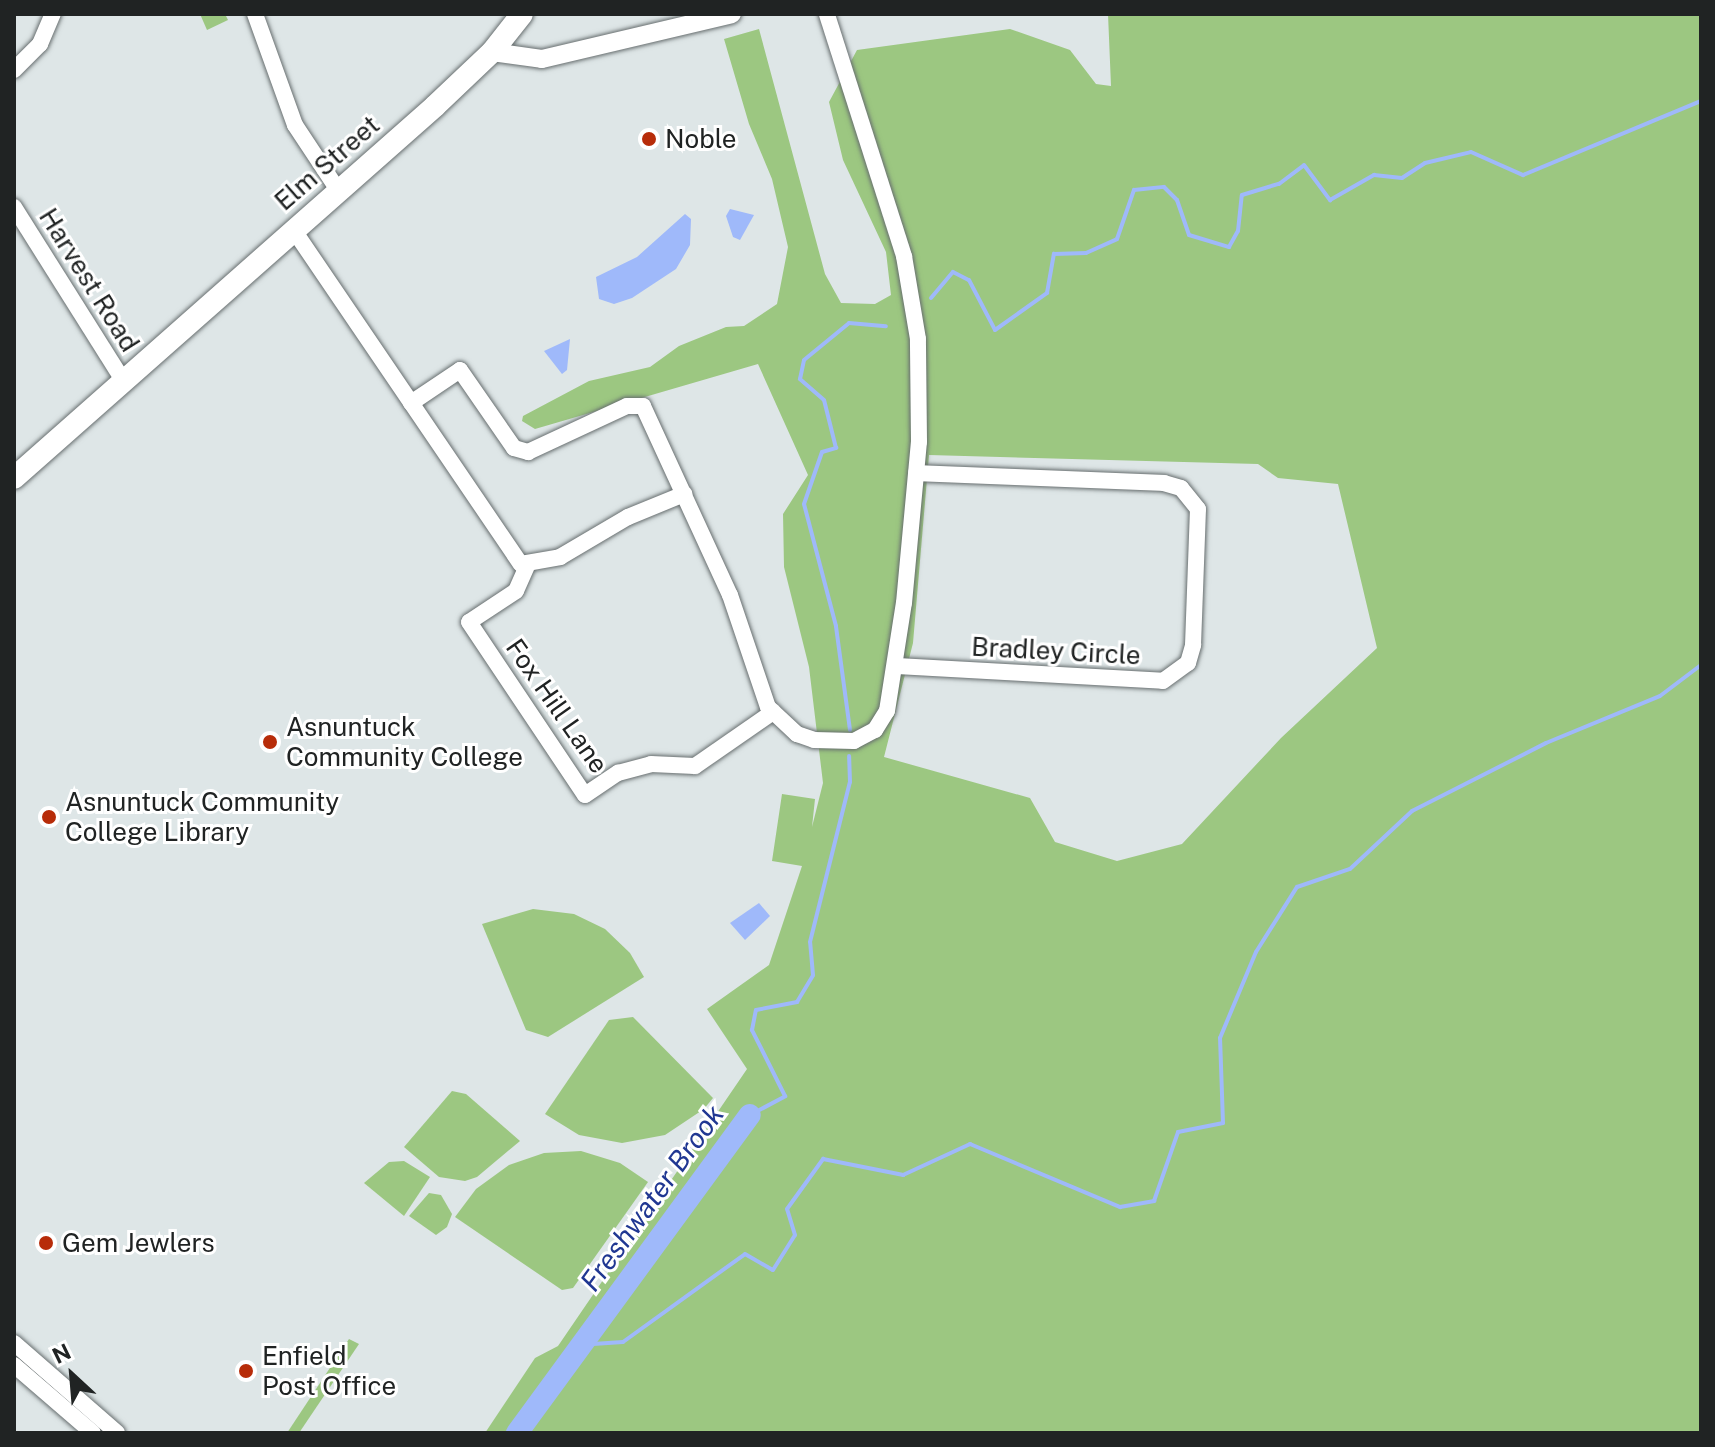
<!DOCTYPE html>
<html>
<head>
<meta charset="utf-8">
<style>
  body { margin:0 }
  #map { position:relative; width:1715px; height:1447px; overflow:hidden; background:#dee6e7; font-family:"Public Sans",sans-serif }
  div>[style] { position:absolute }
  .green>* { inset:0; background:#9cc781 }
  .water>* { inset:0; background:#9fb9fa }
  .stream>* { height:4px; margin:-2px; padding:0 2px; transform-origin:2px; border-radius:2px; background:#9fb9fa }
  .river>* { height:22px; margin:-11px; padding:0 11px; transform-origin:11px; border-radius:11px; background:#9fb9fa }
  .roads { filter:drop-shadow(0 0 2px #676e6f) drop-shadow(0 0 2px #676e6f) }
  .minor>* { height:16px; margin:-8px; padding:0 8px; transform-origin:8px; border-radius:8px; background:#fff }
  .tertiary>* { height:18px; margin:-9px; padding:0 9px; transform-origin:9px; border-radius:9px; background:#fff }
  .secondary>* { height:22px; margin:-11px; padding:0 11px; transform-origin:11px; border-radius:11px; background:#fff }
  .dots>* { width:22px; height:22px; translate:-50% -50%; box-sizing:border-box; border:4px solid #fff; border-radius:50% }
  span { translate:-50% -50%; white-space:nowrap; text-align:center; line-height:1.15; -webkit-text-stroke:6px #fff; paint-order:stroke }
  .poi-label { font-size:26px; color:#202323 }
  .left { translate:0 -50%; text-align:left }
  .street-label { font-size:26px; color:#202323 }
  .water-label { font-size:28px; color:#203792; font-style:italic }
  .frame { position:absolute; inset:0; border:16px solid #202323; pointer-events:none }
  .north { position:absolute; left:32px; top:1335px; width:80px; height:80px; -webkit-text-stroke:6px #fff; paint-order:stroke; rotate:334deg; font-size:22px; font-weight:700; line-height:32px; text-align:center; color:#202323 }
  .north::after { content:''; display:block; margin:auto; width:28px; height:36px; background:#202323; clip-path:polygon(50% 0,100% 100%,50% 72%,0 100%) }
</style>
</head>
<body>
<div id="map">
  <div class="green">
    <i style="clip-path:polygon(200px 14px,225px 14px,228px 20px,207px 30px)"></i>
    <i style="clip-path:polygon(evenodd,1108px 14px,1701px 14px,1701px 1433px,485px 1433px,535px 1358px,558px 1346px,747px 1069px,707px 1009px,769px 965px,802px 866px,772px 861px,782px 794px,815px 799px,812px 827px,823px 783px,809px 667px,784px 567px,783px 514px,808px 475px,758px 364px,535px 429px,522px 421px,523px 416px,589px 381px,650px 367px,679px 346px,726px 327px,744px 326px,777px 304px,788px 247px,772px 179px,749px 124px,724px 39px,759px 29px,825px 274px,841px 303px,875px 304px,891px 295px,886px 252px,843px 160px,829px 102px,857px 50px,1010px 29px,1070px 50px,1096px 84px,1111px 86px,1108px 14px,929px 455px,1258px 464px,1278px 478px,1338px 484px,1377px 648px,1281px 738px,1182px 844px,1117px 861px,1055px 842px,1030px 798px,884px 757px,913px 643px,929px 455px)"></i>
    <i style="clip-path:polygon(533px 909px,574px 914px,605px 929px,630px 953px,644px 977px,548px 1037px,526px 1030px,482px 924px)"></i>
    <i style="clip-path:polygon(633px 1017px,713px 1098px,704px 1109px,665px 1135px,622px 1143px,579px 1135px,545px 1114px,609px 1020px)"></i>
    <i style="clip-path:polygon(452px 1091px,466px 1094px,520px 1141px,477px 1177px,465px 1181px,439px 1177px,404px 1147px)"></i>
    <i style="clip-path:polygon(581px 1151px,620px 1163px,648px 1182px,573px 1288px,562px 1290px,455px 1217px,476px 1189px,509px 1165px,544px 1153px)"></i>
    <i style="clip-path:polygon(404px 1161px,430px 1177px,404px 1216px,364px 1183px,389px 1162px)"></i>
    <i style="clip-path:polygon(429px 1193px,441px 1195px,452px 1214px,447px 1227px,436px 1235px,409px 1216px)"></i>
    <i style="clip-path:polygon(349px 1339px,359px 1344px,299px 1433px,287px 1433px)"></i>
  </div>
  <div class="water">
    <i style="clip-path:polygon(730px 209px,754px 215px,740px 240px,733px 237px,726px 216px)"></i>
    <i style="clip-path:polygon(685px 214px,691px 219px,690px 245px,676px 269px,632px 298px,614px 304px,599px 299px,596px 277px,637px 257px)"></i>
    <i style="clip-path:polygon(570px 339px,567px 370px,562px 374px,544px 351px)"></i>
    <i style="clip-path:polygon(759px 903px,770px 916px,745px 940px,730px 923px)"></i>
  </div>
  <div class="stream">
    <i style="left:931px;top:298px;width:34px;rotate:-50deg"></i>
    <i style="left:953px;top:272px;width:18px;rotate:27deg"></i>
    <i style="left:969px;top:280px;width:56px;rotate:62.5deg"></i>
    <i style="left:995px;top:330px;width:64px;rotate:-35.4deg"></i>
    <i style="left:1047px;top:293px;width:40px;rotate:-80deg"></i>
    <i style="left:1054px;top:254px;width:32px;rotate:-2deg"></i>
    <i style="left:1086px;top:253px;width:34px;rotate:-24deg"></i>
    <i style="left:1117px;top:239px;width:52px;rotate:-70.9deg"></i>
    <i style="left:1134px;top:190px;width:30px;rotate:-6deg"></i>
    <i style="left:1164px;top:187px;width:18px;rotate:45deg"></i>
    <i style="left:1177px;top:200px;width:37px;rotate:71deg"></i>
    <i style="left:1189px;top:235px;width:42px;rotate:16.7deg"></i>
    <i style="left:1229px;top:247px;width:18px;rotate:-61deg"></i>
    <i style="left:1238px;top:231px;width:36px;rotate:-84deg"></i>
    <i style="left:1242px;top:195px;width:39px;rotate:-17deg"></i>
    <i style="left:1279px;top:184px;width:31px;rotate:-37deg"></i>
    <i style="left:1304px;top:165px;width:44px;rotate:53.4deg"></i>
    <i style="left:1330px;top:200px;width:51px;rotate:-29.6deg"></i>
    <i style="left:1374px;top:175px;width:28px;rotate:6deg"></i>
    <i style="left:1402px;top:178px;width:27px;rotate:-33deg"></i>
    <i style="left:1425px;top:163px;width:47px;rotate:-13.4deg"></i>
    <i style="left:1471px;top:152px;width:57px;rotate:23.9deg"></i>
    <i style="left:1523px;top:175px;width:193px;rotate:-22.6deg"></i>
    <i style="left:850px;top:730px;width:105px;rotate:-97.7deg"></i>
    <i style="left:836px;top:626px;width:126px;rotate:-104.7deg"></i>
    <i style="left:804px;top:504px;width:55px;rotate:-70.9deg"></i>
    <i style="left:822px;top:452px;width:15px;rotate:-16deg"></i>
    <i style="left:836px;top:448px;width:49px;rotate:-104deg"></i>
    <i style="left:824px;top:400px;width:32px;rotate:-139deg"></i>
    <i style="left:800px;top:379px;width:19px;rotate:-78deg"></i>
    <i style="left:804px;top:360px;width:58px;rotate:-39.4deg"></i>
    <i style="left:849px;top:323px;width:37px;rotate:5deg"></i>
    <i style="left:750px;top:1115px;width:40px;rotate:-28deg"></i>
    <i style="left:785px;top:1096px;width:74px;rotate:-116.6deg"></i>
    <i style="left:752px;top:1030px;width:20px;rotate:-79deg"></i>
    <i style="left:756px;top:1010px;width:42px;rotate:-11deg"></i>
    <i style="left:797px;top:1002px;width:31px;rotate:-59deg"></i>
    <i style="left:813px;top:975px;width:33px;rotate:-95deg"></i>
    <i style="left:810px;top:942px;width:165px;rotate:-76deg"></i>
    <i style="left:850px;top:782px;width:26px;rotate:-92deg"></i>
    <i style="left:578px;top:1345px;width:45px;rotate:-3.8deg"></i>
    <i style="left:623px;top:1342px;width:150px;rotate:-35.8deg"></i>
    <i style="left:745px;top:1254px;width:32px;rotate:30deg"></i>
    <i style="left:773px;top:1270px;width:41px;rotate:-57.8deg"></i>
    <i style="left:795px;top:1235px;width:27px;rotate:-107deg"></i>
    <i style="left:787px;top:1209px;width:62px;rotate:-54.2deg"></i>
    <i style="left:823px;top:1159px;width:82px;rotate:11.3deg"></i>
    <i style="left:903px;top:1175px;width:74px;rotate:-24.8deg"></i>
    <i style="left:970px;top:1144px;width:163px;rotate:22.8deg"></i>
    <i style="left:1120px;top:1207px;width:35px;rotate:-10deg"></i>
    <i style="left:1154px;top:1201px;width:73px;rotate:-70.8deg"></i>
    <i style="left:1178px;top:1132px;width:46px;rotate:-11.3deg"></i>
    <i style="left:1223px;top:1123px;width:85px;rotate:-92deg"></i>
    <i style="left:1220px;top:1038px;width:93px;rotate:-67.3deg"></i>
    <i style="left:1256px;top:952px;width:77px;rotate:-57.8deg"></i>
    <i style="left:1297px;top:887px;width:56px;rotate:-18.8deg"></i>
    <i style="left:1350px;top:869px;width:85px;rotate:-43.1deg"></i>
    <i style="left:1412px;top:811px;width:150px;rotate:-26.9deg"></i>
    <i style="left:1546px;top:743px;width:123px;rotate:-22.4deg"></i>
    <i style="left:1660px;top:696px;width:51px;rotate:-37.1deg"></i>
  </div>
  <div class="river">
    <i style="left:517px;top:1433px;width:394px;rotate:-53.8deg"></i>
  </div>
  <div class="roads">
    <div class="minor">
      <i style="left:255px;top:14px;width:118px;rotate:70.2deg"></i>
      <i style="left:295px;top:125px;width:78px;rotate:56.5deg"></i>
      <i style="left:14px;top:70px;width:37px;rotate:-45deg"></i>
      <i style="left:40px;top:44px;width:33px;rotate:-67deg"></i>
      <i style="left:14px;top:207px;width:204px;rotate:57.8deg"></i>
      <i style="left:293px;top:229px;width:405px;rotate:55.8deg"></i>
      <i style="left:521px;top:564px;width:40px;rotate:-10deg"></i>
      <i style="left:560px;top:557px;width:79px;rotate:-30.5deg"></i>
      <i style="left:628px;top:517px;width:61px;rotate:-22.3deg"></i>
      <i style="left:411px;top:403px;width:59px;rotate:-34deg"></i>
      <i style="left:460px;top:370px;width:95px;rotate:55.3deg"></i>
      <i style="left:514px;top:448px;width:15px;rotate:16deg"></i>
      <i style="left:528px;top:452px;width:109px;rotate:-24.9deg"></i>
      <i style="left:627px;top:406px;width:16px"></i>
      <i style="left:643px;top:406px;width:208px;rotate:65.3deg"></i>
      <i style="left:730px;top:595px;width:118px;rotate:71.3deg"></i>
      <i style="left:768px;top:707px;width:40px;rotate:43deg"></i>
      <i style="left:797px;top:734px;width:18px;rotate:19deg"></i>
      <i style="left:814px;top:740px;width:40px;rotate:1.4deg"></i>
      <i style="left:854px;top:741px;width:24px;rotate:-28deg"></i>
      <i style="left:875px;top:730px;width:22px;rotate:-58deg"></i>
      <i style="left:887px;top:711px;width:109px;rotate:-81.1deg"></i>
      <i style="left:904px;top:603px;width:162px;rotate:-84.7deg"></i>
      <i style="left:919px;top:442px;width:103px;rotate:-90.6deg"></i>
      <i style="left:918px;top:339px;width:84px;rotate:-99.6deg"></i>
      <i style="left:904px;top:256px;width:254px;rotate:-107.7deg"></i>
      <i style="left:527px;top:566px;width:27px;rotate:114deg"></i>
      <i style="left:516px;top:591px;width:56px;rotate:146.6deg"></i>
      <i style="left:469px;top:622px;width:208px;rotate:56.2deg"></i>
      <i style="left:585px;top:795px;width:40px;rotate:-34deg"></i>
      <i style="left:618px;top:773px;width:34px;rotate:-15deg"></i>
      <i style="left:651px;top:764px;width:44px;rotate:2.6deg"></i>
      <i style="left:695px;top:766px;width:95px;rotate:-34.7deg"></i>
      <i style="left:897px;top:666px;width:266px;rotate:3.2deg"></i>
      <i style="left:1163px;top:681px;width:31px;rotate:-36deg"></i>
      <i style="left:1188px;top:663px;width:19px;rotate:-74deg"></i>
      <i style="left:1193px;top:645px;width:136px;rotate:-87.9deg"></i>
      <i style="left:1198px;top:509px;width:27px;rotate:-129deg"></i>
      <i style="left:1181px;top:488px;width:18px;rotate:-164deg"></i>
      <i style="left:1164px;top:483px;width:248px;rotate:-177.7deg"></i>
      <i style="left:14px;top:1343px;width:137px;rotate:41.1deg"></i>
      <i style="left:14px;top:1365px;width:104px;rotate:40.7deg"></i>
    </div>
    <div class="tertiary">
      <i style="left:492px;top:52px;width:50px;rotate:8deg"></i>
      <i style="left:542px;top:59px;width:195px;rotate:-13.3deg"></i>
    </div>
    <div class="secondary">
      <i style="left:14px;top:478px;width:562px;rotate:-41.46deg"></i>
      <i style="left:435px;top:106px;width:79px;rotate:-43.5deg"></i>
      <i style="left:492px;top:52px;width:48px;rotate:-51.7deg"></i>
    </div>
  </div>
  <div class="dots">
    <i style="left:649px;top:139px;background:#b72c09"></i>
    <i style="left:270px;top:742px;background:#b72c09"></i>
    <i style="left:49px;top:817px;background:#b72c09"></i>
    <i style="left:46px;top:1243px;background:#b72c09"></i>
    <i style="left:246px;top:1371px;background:#b72c09"></i>
  </div>
  <div class="poi-label">
    <span class="left" style="left:665px;top:139px">Noble</span>
    <span class="left" style="left:286px;top:742px">Asnuntuck<br>Community College</span>
    <span class="left" style="left:65px;top:817px">Asnuntuck Community<br>College Library</span>
    <span class="left" style="left:62px;top:1243px">Gem Jewlers</span>
    <span class="left" style="left:262px;top:1371px">Enfield<br>Post Office</span>
  </div>
  <div class="street-label">
    <span style="left:327px;top:163px;rotate:-41deg">Elm Street</span>
    <span style="left:89px;top:280px;rotate:58deg">Harvest Road</span>
    <span style="left:1056px;top:651px;rotate:3deg">Bradley Circle</span>
    <span style="left:557px;top:706px;rotate:55deg">Fox Hill Lane</span>
  </div>
  <div class="water-label">
    <span style="left:652px;top:1198px;rotate:-54deg">Freshwater Brook</span>
  </div>
  <div class="frame"></div>
  <div class="north">N</div>
</div>
</body>
</html>
